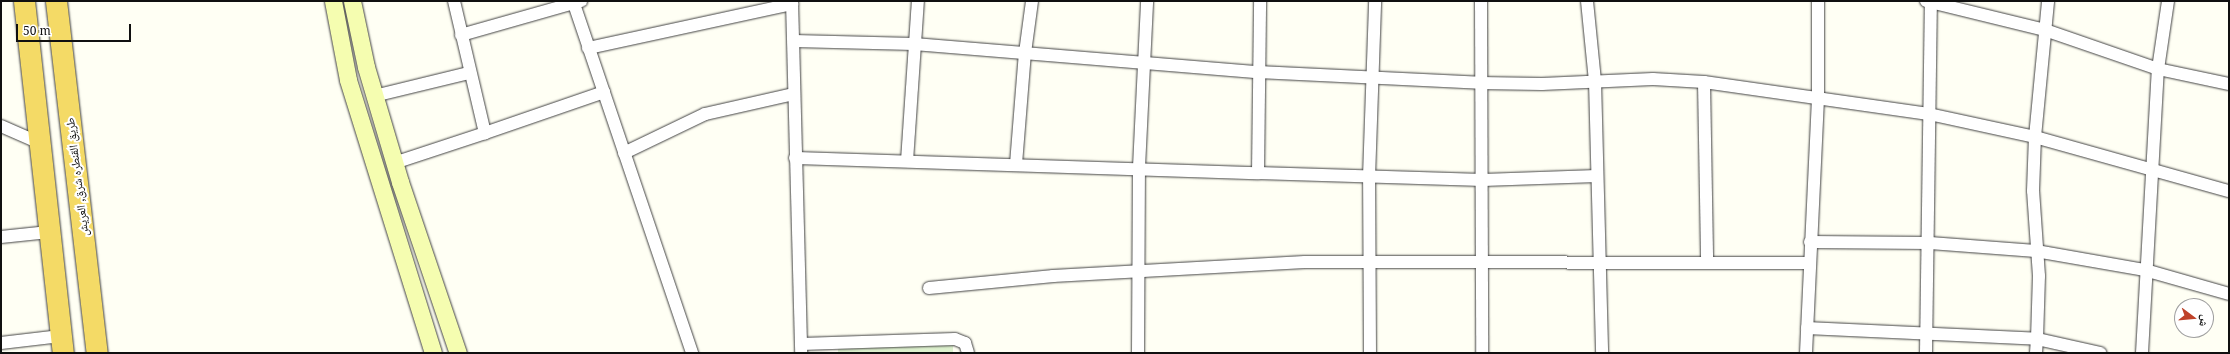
<!DOCTYPE html>
<html>
<head>
<meta charset="utf-8">
<style>
  body { margin:0 }
  #map { position:relative; width:2230px; height:354px; overflow:hidden; background:#fffff4; font-family:"Noto Serif","Noto Naskh Arabic",serif }
  div>[style] { position:absolute }
  .pitch>* { inset:0; background:#ddf1ce }
  .roads { filter:drop-shadow(0 0 1px #434343) drop-shadow(0 0 1px #434343) }
  .minor>* { height:12px; margin:-6px; padding:0 6px; transform-origin:6px; border-radius:6px; background:#fff }
  .secondary>* { height:17px; margin:-8.5px; padding:0 8.5px; transform-origin:8.5px; border-radius:8.5px; background:#f5fdb0 }
  .trunk>* { height:21px; margin:-10.5px; padding:0 10.5px; transform-origin:10.5px; border-radius:10.5px; background:#f4da66 }
  span { translate:-50% -50%; white-space:nowrap; text-align:center; line-height:1.15; -webkit-text-stroke:4px #fff; paint-order:stroke }
  .street-label { font-size:12px; color:#101010 }
  .frame { position:absolute; inset:0; border:2px solid #101010; pointer-events:none }
  .north { position:absolute; left:2174px; top:298px; width:40px; height:40px; box-sizing:border-box; background:#fff; border:1px solid #9f9f9f; border-radius:50%; rotate:106deg; font-size:11px; font-weight:700; line-height:16px; text-align:center; color:#101010 }
  .north::after { content:''; display:block; margin:auto; width:14px; height:18px; background:#bf4229; clip-path:polygon(50% 0,100% 100%,50% 72%,0 100%) }
  .scale { position:absolute; left:16px; top:24px; width:115px; height:18px; box-sizing:border-box; border:2px solid #101010; border-top:0; padding-left:5px; font-size:12px; line-height:14px; white-space:nowrap; color:#101010; -webkit-text-stroke:3px #fff; paint-order:stroke }
</style>
</head>
<body>
<div id="map">
  <div class="pitch">
    <i style="clip-path:polygon(953px 345px,953px 353px,838px 353px,838px 348px)"></i>
  </div>
  <div class="roads">
    <div class="minor">
      <i style="left:454px;top:1px;width:136px;rotate:76.8deg"></i>
      <i style="left:485px;top:133px;width:126px;rotate:-19deg"></i>
      <i style="left:573px;top:1px;width:372px;rotate:71.3deg"></i>
      <i style="left:792px;top:1px;width:352px;rotate:88.5deg"></i>
      <i style="left:1481px;top:1px;width:352px;rotate:89.8deg"></i>
      <i style="left:1587px;top:1px;width:80px;rotate:84.3deg"></i>
      <i style="left:1595px;top:81px;width:272px;rotate:88.5deg"></i>
      <i style="left:1926px;top:1px;width:122px;rotate:13.7deg"></i>
      <i style="left:2045px;top:30px;width:120px;rotate:19deg"></i>
      <i style="left:2158px;top:69px;width:73px;rotate:11.9deg"></i>
      <i style="left:461px;top:35px;width:125px;rotate:-15.8deg"></i>
      <i style="left:794px;top:41px;width:120px;rotate:1.4deg"></i>
      <i style="left:914px;top:44px;width:345px;rotate:4.7deg"></i>
      <i style="left:1258px;top:72px;width:222px;rotate:2.8deg"></i>
      <i style="left:1480px;top:83px;width:62px;rotate:0.9deg"></i>
      <i style="left:1542px;top:84px;width:111px;rotate:-2.6deg"></i>
      <i style="left:1653px;top:79px;width:51px;rotate:3.4deg"></i>
      <i style="left:1704px;top:82px;width:180px;rotate:89deg"></i>
      <i style="left:588px;top:48px;width:209px;rotate:-12.2deg"></i>
      <i style="left:1704px;top:82px;width:227px;rotate:8.1deg"></i>
      <i style="left:1929px;top:114px;width:108px;rotate:12.2deg"></i>
      <i style="left:2035px;top:137px;width:201px;rotate:15.6deg"></i>
      <i style="left:374px;top:96px;width:98px;rotate:-13.6deg"></i>
      <i style="left:1px;top:126px;width:43px;rotate:23.6deg"></i>
      <i style="left:624px;top:153px;width:90px;rotate:-25.7deg"></i>
      <i style="left:705px;top:114px;width:91px;rotate:-12.7deg"></i>
      <i style="left:795px;top:158px;width:463px;rotate:1.9deg"></i>
      <i style="left:1258px;top:173px;width:172px;rotate:-89.3deg"></i>
      <i style="left:907px;top:161px;width:160px;rotate:-86.1deg"></i>
      <i style="left:394px;top:163px;width:96px;rotate:-18.2deg"></i>
      <i style="left:1016px;top:164px;width:111px;rotate:-85.4deg"></i>
      <i style="left:1025px;top:53px;width:52px;rotate:-82.3deg"></i>
      <i style="left:1258px;top:173px;width:225px;rotate:1.8deg"></i>
      <i style="left:1483px;top:180px;width:114px;rotate:-2deg"></i>
      <i style="left:1px;top:237px;width:48px;rotate:-5.9deg"></i>
      <i style="left:1810px;top:242px;width:120px;rotate:0.5deg"></i>
      <i style="left:1930px;top:243px;width:106px;rotate:4.3deg"></i>
      <i style="left:2036px;top:251px;width:111px;rotate:9.9deg"></i>
      <i style="left:2145px;top:270px;width:87px;rotate:15.9deg"></i>
      <i style="left:929px;top:288px;width:125px;rotate:-5.5deg"></i>
      <i style="left:1053px;top:276px;width:252px;rotate:-3.2deg"></i>
      <i style="left:1305px;top:262px;width:505px;rotate:0.11deg"></i>
      <i style="left:1807px;top:328px;width:230px;rotate:2.7deg"></i>
      <i style="left:2037px;top:339px;width:63px;rotate:-88.2deg"></i>
      <i style="left:2039px;top:276px;width:85px;rotate:-94deg"></i>
      <i style="left:2033px;top:191px;width:54px;rotate:-87.9deg"></i>
      <i style="left:2035px;top:137px;width:137px;rotate:-84.5deg"></i>
      <i style="left:1px;top:343px;width:60px;rotate:-6.7deg"></i>
      <i style="left:801px;top:344px;width:154px;rotate:-1.9deg"></i>
      <i style="left:955px;top:339px;width:11px;rotate:22deg"></i>
      <i style="left:965px;top:343px;width:10px;rotate:73deg"></i>
      <i style="left:1138px;top:353px;width:186px;rotate:-89.7deg"></i>
      <i style="left:1139px;top:167px;width:166px;rotate:-87.2deg"></i>
      <i style="left:1370px;top:353px;width:176px;rotate:-90.3deg"></i>
      <i style="left:1369px;top:177px;width:176px;rotate:-88deg"></i>
      <i style="left:1806px;top:353px;width:253px;rotate:-87.3deg"></i>
      <i style="left:1818px;top:100px;width:99px;rotate:-90deg"></i>
      <i style="left:1926px;top:353px;width:352px;rotate:-89.2deg"></i>
      <i style="left:2036px;top:353px;width:14px;rotate:-86deg"></i>
      <i style="left:2037px;top:339px;width:65px;rotate:12.5deg"></i>
      <i style="left:2142px;top:353px;width:284px;rotate:-86.8deg"></i>
      <i style="left:2158px;top:69px;width:69px;rotate:-81.6deg"></i>
    </div>
    <div class="secondary">
      <i style="left:333px;top:1px;width:80px;rotate:79.2deg"></i>
      <i style="left:348px;top:80px;width:286px;rotate:72.7deg"></i>
      <i style="left:352px;top:1px;width:67px;rotate:78deg"></i>
      <i style="left:366px;top:67px;width:120px;rotate:73.5deg"></i>
      <i style="left:400px;top:182px;width:181px;rotate:71.3deg"></i>
    </div>
    <div class="trunk">
      <i style="left:24px;top:1px;width:354px;rotate:83.7deg"></i>
      <i style="left:56px;top:1px;width:354px;rotate:83.4deg"></i>
    </div>
  </div>
  <div class="street-label">
    <span style="left:77px;top:177px;rotate:-97deg">طريق القنطره شرق, العريش</span>
  </div>
  <div class="frame"></div>
  <div class="north">ش</div>
  <div class="scale">50 m</div>
</div>
</body>
</html>
